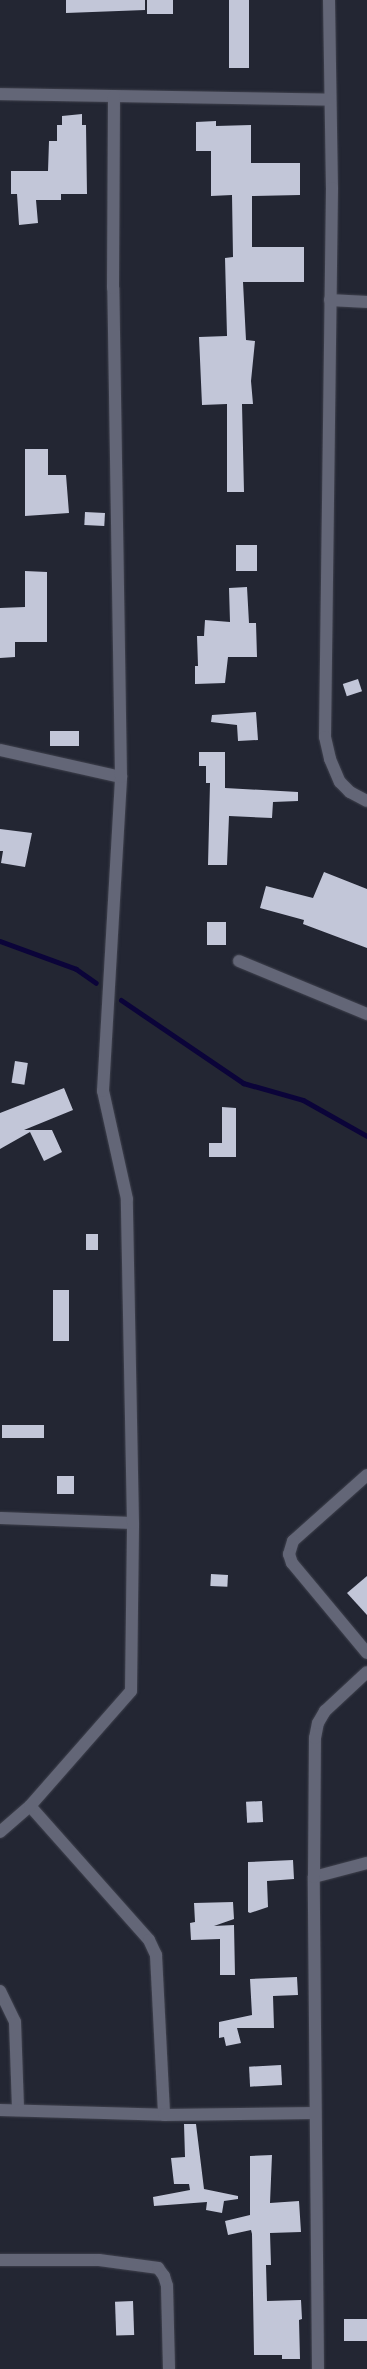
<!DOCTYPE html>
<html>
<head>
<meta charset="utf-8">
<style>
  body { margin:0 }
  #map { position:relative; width:367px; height:2369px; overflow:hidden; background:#232633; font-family:"Zilla Slab",serif }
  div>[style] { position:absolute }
  .stream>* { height:5px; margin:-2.5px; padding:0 2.5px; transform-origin:2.5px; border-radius:2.5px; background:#0b0439 }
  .building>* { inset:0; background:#c2c6d8; transform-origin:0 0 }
  .roads { filter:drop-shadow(0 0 1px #3f414d) drop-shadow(0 0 1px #3f414d) }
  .street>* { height:12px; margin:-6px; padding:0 6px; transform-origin:6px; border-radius:6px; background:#636677 }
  span { translate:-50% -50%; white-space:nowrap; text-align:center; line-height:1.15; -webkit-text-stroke:4px #1a1c29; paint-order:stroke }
</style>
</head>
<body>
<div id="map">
  <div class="stream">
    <i style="left:0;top:941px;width:81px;rotate:20.2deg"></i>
    <i style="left:76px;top:969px;width:24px;rotate:35deg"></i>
    <i style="left:121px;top:1000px;width:148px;rotate:34.2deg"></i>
    <i style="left:243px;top:1083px;width:62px;rotate:15.8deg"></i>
    <i style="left:303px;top:1100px;width:73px;rotate:29.4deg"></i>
  </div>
  <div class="building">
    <i style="clip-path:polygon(66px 0,145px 0,145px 10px,66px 13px)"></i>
    <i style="left:147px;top:0;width:26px;height:14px"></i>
    <i style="left:229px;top:0;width:20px;height:68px"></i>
    <i style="clip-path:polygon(82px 114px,82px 125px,86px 125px,87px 194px,61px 194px,61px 200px,36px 200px,38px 223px,19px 225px,17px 194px,11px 194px,11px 171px,48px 171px,49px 141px,57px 141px,57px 125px,62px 125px,62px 116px)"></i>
    <i style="clip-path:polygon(216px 121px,216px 126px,251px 125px,251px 163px,300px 163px,300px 195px,252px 196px,252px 247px,304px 247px,304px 282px,243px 282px,246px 340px,255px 341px,251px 381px,253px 404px,242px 404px,244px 492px,227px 492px,227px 404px,202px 405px,199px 337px,227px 336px,225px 258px,233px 257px,232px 195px,211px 196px,211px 151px,196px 151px,196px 122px)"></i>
    <i style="clip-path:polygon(25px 449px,48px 449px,48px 475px,66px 475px,69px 513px,25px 516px)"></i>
    <i style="left:85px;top:512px;width:20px;height:13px;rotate:3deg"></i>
    <i style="left:236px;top:545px;width:21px;height:26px"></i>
    <i style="clip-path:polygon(25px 571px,47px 572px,47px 642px,15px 642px,15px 657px,0 658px,0 608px,25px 607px)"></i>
    <i style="clip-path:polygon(247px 587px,249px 623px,256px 623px,257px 657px,228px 657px,225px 683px,195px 684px,195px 666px,198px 666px,197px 636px,204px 636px,205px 620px,230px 622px,229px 588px)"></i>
    <i style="left:358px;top:679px;width:13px;height:16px;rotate:72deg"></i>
    <i style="clip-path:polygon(256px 712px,258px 740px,238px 741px,237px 725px,211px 722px,212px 715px)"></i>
    <i style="left:79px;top:731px;width:15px;height:29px;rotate:90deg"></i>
    <i style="clip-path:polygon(199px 752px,225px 752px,225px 788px,298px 792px,298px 801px,273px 802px,272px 818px,229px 816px,227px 865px,208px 865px,210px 783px,206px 783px,206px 766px,199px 766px)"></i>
    <i style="clip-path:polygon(0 829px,32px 833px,25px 867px,1px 863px,3px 851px,0 851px)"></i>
    <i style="clip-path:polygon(324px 872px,367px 889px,367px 948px,303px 924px,304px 920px,260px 908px,266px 886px,313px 898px)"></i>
    <i style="left:207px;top:922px;width:19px;height:23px"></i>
    <i style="left:15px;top:1061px;width:13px;height:22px;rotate:9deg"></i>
    <i style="clip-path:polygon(64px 1088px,73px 1110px,24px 1130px,52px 1130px,62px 1152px,44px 1161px,30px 1132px,0 1149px,0 1113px)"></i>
    <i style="clip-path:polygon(222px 1107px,236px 1108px,236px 1157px,209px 1157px,209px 1143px,222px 1143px)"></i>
    <i style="left:86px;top:1234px;width:12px;height:16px"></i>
    <i style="left:53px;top:1290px;width:16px;height:51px"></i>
    <i style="left:44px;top:1425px;width:13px;height:42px;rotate:90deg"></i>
    <i style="left:57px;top:1476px;width:17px;height:18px"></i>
    <i style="left:211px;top:1574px;width:17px;height:12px;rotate:3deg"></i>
    <i style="clip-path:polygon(367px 1576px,367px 1615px,347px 1593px)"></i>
    <i style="left:262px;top:1801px;width:21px;height:16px;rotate:87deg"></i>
    <i style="clip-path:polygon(293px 1860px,294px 1879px,267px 1881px,268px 1907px,250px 1913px,248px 1912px,248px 1862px)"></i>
    <i style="clip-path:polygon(233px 1902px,234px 1919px,214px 1926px,234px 1925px,235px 1975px,220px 1975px,220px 1939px,191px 1940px,190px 1923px,195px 1922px,194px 1903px)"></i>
    <i style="clip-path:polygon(297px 1977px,298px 1995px,273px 1996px,274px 2028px,237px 2028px,241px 2043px,226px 2046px,224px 2037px,219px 2038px,219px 2022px,252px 2015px,250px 1979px)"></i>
    <i style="left:281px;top:2065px;width:20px;height:32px;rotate:87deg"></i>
    <i style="clip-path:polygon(184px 2124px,196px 2124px,204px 2189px,238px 2196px,238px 2199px,224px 2201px,222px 2213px,206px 2210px,207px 2202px,154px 2206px,153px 2197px,190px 2190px,189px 2184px,174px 2184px,171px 2158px,185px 2157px)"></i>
    <i style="clip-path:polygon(272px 2155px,270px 2203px,299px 2201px,301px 2232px,270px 2233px,271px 2265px,266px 2265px,267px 2301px,301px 2300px,302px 2319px,299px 2320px,300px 2359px,282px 2359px,282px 2355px,254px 2355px,252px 2234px,251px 2230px,228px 2235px,225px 2221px,250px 2215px,250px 2156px)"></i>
    <i style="left:133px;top:2301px;width:34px;height:18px;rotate:88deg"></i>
    <i style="left:367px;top:2319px;width:22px;height:23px;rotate:90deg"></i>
  </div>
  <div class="roads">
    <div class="street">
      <i style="left:329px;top:0;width:188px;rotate:89.1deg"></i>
      <i style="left:332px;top:188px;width:549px;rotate:90.73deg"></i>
      <i style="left:325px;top:737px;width:23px;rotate:77deg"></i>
      <i style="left:330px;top:759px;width:25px;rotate:67deg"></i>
      <i style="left:340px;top:782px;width:14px;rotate:45deg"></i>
      <i style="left:350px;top:792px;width:19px;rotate:28deg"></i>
      <i style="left:0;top:94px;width:330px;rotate:1deg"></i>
      <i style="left:330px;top:300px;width:37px;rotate:3deg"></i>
      <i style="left:0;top:750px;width:124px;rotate:12.6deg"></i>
      <i style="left:239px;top:961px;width:139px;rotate:22.5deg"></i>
      <i style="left:367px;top:1475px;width:99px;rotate:138.3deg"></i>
      <i style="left:293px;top:1541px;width:14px;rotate:107deg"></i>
      <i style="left:289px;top:1554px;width:9px;rotate:72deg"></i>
      <i style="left:292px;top:1563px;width:117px;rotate:50.2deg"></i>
      <i style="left:0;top:1518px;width:133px;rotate:2.2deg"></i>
      <i style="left:30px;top:1806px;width:179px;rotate:48.4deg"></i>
      <i style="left:149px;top:1940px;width:17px;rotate:65deg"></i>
      <i style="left:156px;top:1955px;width:160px;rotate:87.1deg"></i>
      <i style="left:0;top:1832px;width:40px;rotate:-41deg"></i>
      <i style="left:30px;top:1806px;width:153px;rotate:-48.7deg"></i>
      <i style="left:131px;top:1691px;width:168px;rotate:-89.3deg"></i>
      <i style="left:133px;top:1523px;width:324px;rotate:-91.1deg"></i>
      <i style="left:127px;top:1199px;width:111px;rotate:-102.5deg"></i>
      <i style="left:103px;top:1091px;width:315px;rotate:-86.7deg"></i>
      <i style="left:121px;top:777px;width:489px;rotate:-90.9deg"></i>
      <i style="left:113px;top:288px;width:192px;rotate:-89.7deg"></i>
      <i style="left:314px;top:1877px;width:55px;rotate:-14.8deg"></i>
      <i style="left:0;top:1991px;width:34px;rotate:64deg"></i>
      <i style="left:15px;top:2022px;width:88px;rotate:88deg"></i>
      <i style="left:0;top:2110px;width:164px;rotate:1.7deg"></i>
      <i style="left:164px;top:2115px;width:151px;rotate:-0.8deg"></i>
      <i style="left:0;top:2260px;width:99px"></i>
      <i style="left:99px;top:2260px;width:60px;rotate:7.7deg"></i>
      <i style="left:158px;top:2268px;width:10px;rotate:53deg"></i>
      <i style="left:164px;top:2276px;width:10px;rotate:73deg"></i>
      <i style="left:167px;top:2286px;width:83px;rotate:88.6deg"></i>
      <i style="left:318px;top:2369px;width:492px;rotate:-90.5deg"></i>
      <i style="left:314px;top:1877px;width:139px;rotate:-89.6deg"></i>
      <i style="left:315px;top:1738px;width:15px;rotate:-79deg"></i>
      <i style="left:318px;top:1723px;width:14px;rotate:-60deg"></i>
      <i style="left:325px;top:1711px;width:57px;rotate:-42.9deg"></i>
    </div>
  </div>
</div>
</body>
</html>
